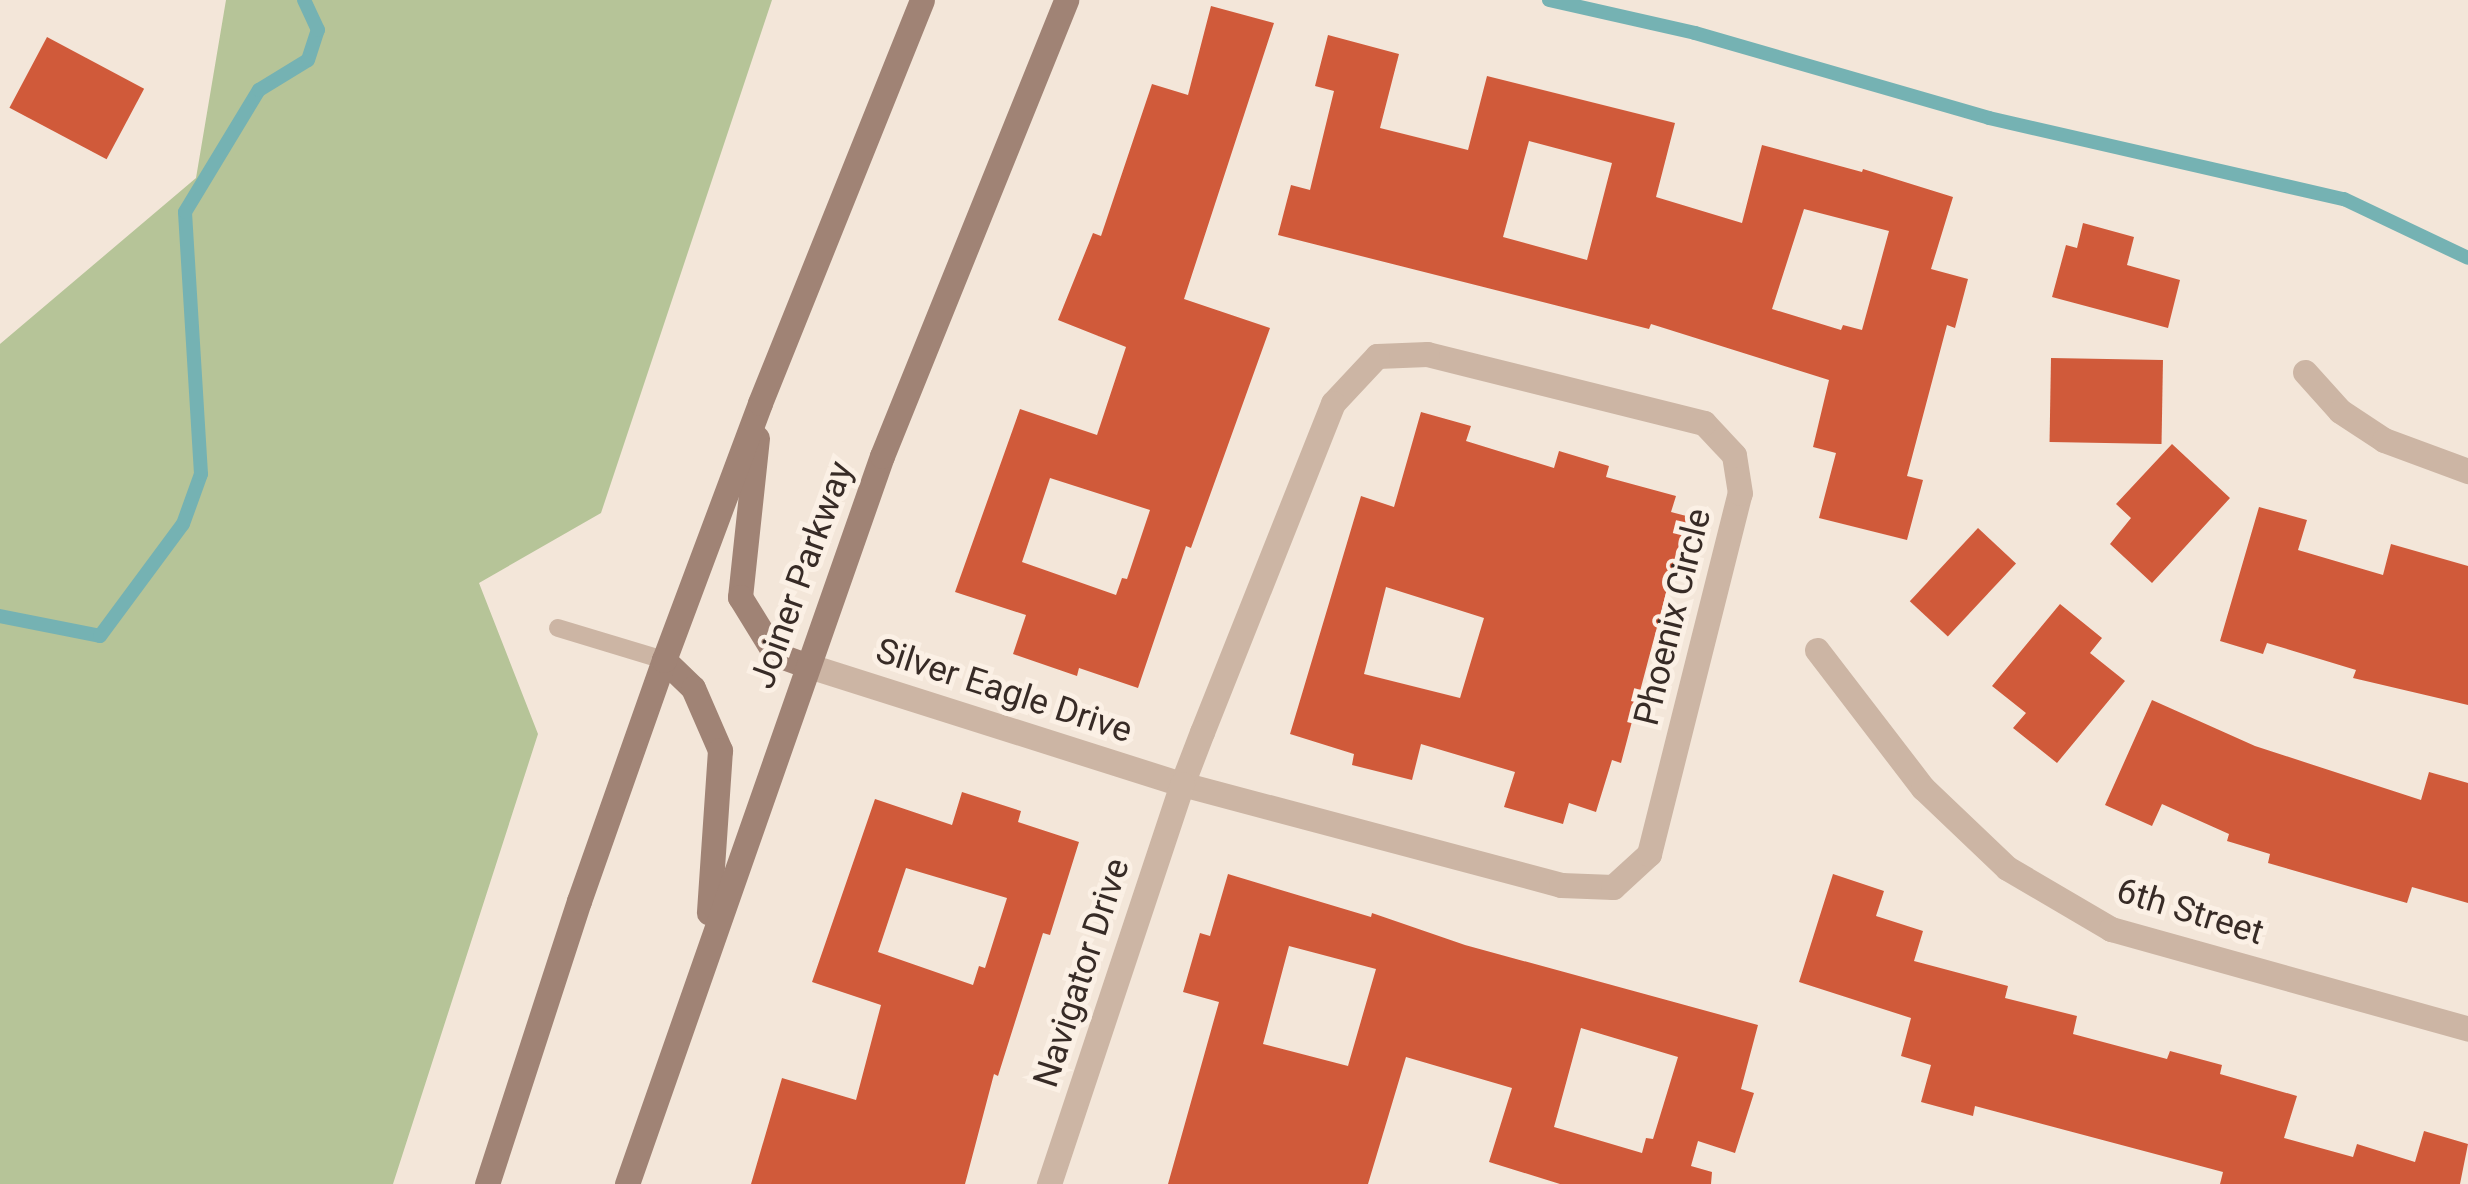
<!DOCTYPE html>
<html>
<head>
<meta charset="utf-8">
<style>
  body { margin:0 }
  #map { position:relative; width:2468px; height:1184px; overflow:hidden; background:#f3e6d9; font-family:Roboto,sans-serif }
  div>[style] { position:absolute }
  .green>* { inset:0; background:#b6c498 }
  .stream>* { height:14px; margin:-7px; padding:0 7px; transform-origin:7px; border-radius:7px; background:#75b2b3 }
  .building>* { inset:0; background:#d05a3a; transform-origin:0 0 }
  .service>* { height:18px; margin:-9px; padding:0 9px; transform-origin:9px; border-radius:9px; background:#ccb5a4 }
  .minor>* { height:25px; margin:-12.5px; padding:0 12.5px; transform-origin:12.5px; border-radius:12.5px; background:#ccb5a4 }
  .secondary>* { height:25px; margin:-12.5px; padding:0 12.5px; transform-origin:12.5px; border-radius:12.5px; background:#a08375 }
  span { translate:-50% -50%; white-space:nowrap; text-align:center; line-height:1.15; -webkit-text-stroke:10px #fbf0e5; paint-order:stroke }
  .street-label { font-size:35px; color:#372b26 }
</style>
</head>
<body>
<div id="map">
  <div class="green">
    <i style="clip-path:polygon(226px 0,772px 0,601px 513px,479px 583px,538px 734px,393px 1184px,0 1184px,0 344px,196px 178px)"></i>
  </div>
  <div class="stream">
    <i style="left:1549px;top:0;width:150px;rotate:12.7deg"></i>
    <i style="left:1695px;top:33px;width:306px;rotate:16.1deg"></i>
    <i style="left:1989px;top:118px;width:364px;rotate:12.9deg"></i>
    <i style="left:2344px;top:199px;width:137px;rotate:25.4deg"></i>
    <i style="left:0;top:616px;width:102px;rotate:11.3deg"></i>
    <i style="left:100px;top:636px;width:139px;rotate:-53.5deg"></i>
    <i style="left:183px;top:524px;width:53px;rotate:-70.2deg"></i>
    <i style="left:201px;top:474px;width:262px;rotate:-93.5deg"></i>
    <i style="left:185px;top:212px;width:143px;rotate:-58.8deg"></i>
    <i style="left:259px;top:90px;width:57px;rotate:-31.5deg"></i>
    <i style="left:308px;top:60px;width:32px;rotate:-72deg"></i>
    <i style="left:318px;top:30px;width:33px;rotate:-115deg"></i>
  </div>
  <div class="building">
    <i style="clip-path:polygon(evenodd,1211px 6px,1274px 23px,1184px 299px,1270px 328px,1191px 548px,1186px 546px,1138px 688px,1079px 668px,1077px 676px,1013px 654px,1026px 615px,955px 592px,1020px 409px,1097px 435px,1126px 347px,1058px 320px,1093px 233px,1101px 236px,1152px 84px,1188px 95px,1211px 6px,1050px 478px,1150px 510px,1127px 579px,1122px 578px,1116px 595px,1022px 562px,1050px 478px)"></i>
    <i style="clip-path:polygon(evenodd,1328px 35px,1399px 54px,1380px 128px,1468px 150px,1487px 76px,1675px 123px,1656px 197px,1742px 223px,1762px 145px,1862px 172px,1863px 169px,1953px 197px,1931px 269px,1968px 279px,1955px 328px,1947px 325px,1907px 476px,1923px 480px,1907px 540px,1819px 518px,1836px 453px,1813px 447px,1829px 380px,1651px 324px,1649px 329px,1278px 235px,1291px 185px,1310px 190px,1334px 91px,1315px 86px,1328px 35px,1529px 141px,1612px 163px,1587px 260px,1503px 237px,1529px 141px,1328px 35px,1804px 209px,1889px 231px,1862px 330px,1843px 325px,1841px 330px,1772px 309px,1804px 209px)"></i>
    <i style="left:47px;top:37px;width:110px;height:80px;rotate:28deg"></i>
    <i style="clip-path:polygon(2083px 223px,2134px 237px,2127px 265px,2180px 280px,2168px 328px,2052px 297px,2066px 245px,2077px 248px)"></i>
    <i style="left:2051px;top:358px;width:112px;height:84px;rotate:1deg"></i>
    <i style="clip-path:polygon(evenodd,1421px 412px,1471px 426px,1466px 441px,1554px 468px,1559px 451px,1609px 466px,1606px 477px,1676px 496px,1671px 512px,1694px 518px,1683px 561px,1675px 559px,1621px 763px,1612px 760px,1596px 812px,1569px 803px,1563px 824px,1504px 807px,1515px 772px,1421px 744px,1412px 780px,1352px 765px,1354px 754px,1290px 734px,1361px 496px,1394px 507px,1421px 412px,1386px 587px,1484px 618px,1460px 698px,1364px 674px,1386px 587px)"></i>
    <i style="clip-path:polygon(2172px 444px,2230px 498px,2152px 583px,2110px 544px,2131px 518px,2116px 504px)"></i>
    <i style="clip-path:polygon(2259px 507px,2307px 520px,2298px 550px,2383px 575px,2391px 544px,2468px 566px,2468px 705px,2353px 678px,2356px 670px,2267px 643px,2263px 654px,2220px 641px)"></i>
    <i style="left:1978px;top:528px;width:52px;height:100px;rotate:43deg"></i>
    <i style="clip-path:polygon(2060px 604px,2102px 638px,2090px 653px,2125px 681px,2057px 763px,2013px 728px,2026px 713px,1992px 686px)"></i>
    <i style="clip-path:polygon(2152px 700px,2255px 746px,2421px 800px,2429px 772px,2468px 783px,2468px 903px,2412px 887px,2407px 903px,2268px 863px,2270px 854px,2227px 841px,2229px 834px,2162px 804px,2152px 826px,2105px 805px)"></i>
    <i style="clip-path:polygon(evenodd,962px 792px,1021px 811px,1018px 822px,1079px 842px,1050px 935px,1043px 933px,998px 1076px,994px 1074px,965px 1184px,751px 1184px,782px 1078px,856px 1100px,881px 1005px,812px 982px,875px 799px,952px 825px,962px 792px,906px 868px,1007px 898px,985px 968px,979px 966px,973px 985px,878px 952px,906px 868px)"></i>
    <i style="clip-path:polygon(evenodd,1228px 874px,1371px 917px,1372px 913px,1465px 945px,1758px 1025px,1741px 1089px,1754px 1093px,1735px 1153px,1698px 1141px,1691px 1166px,1712px 1172px,1711px 1184px,1560px 1184px,1489px 1162px,1512px 1088px,1406px 1057px,1368px 1184px,1168px 1184px,1219px 1002px,1183px 992px,1200px 933px,1210px 936px,1228px 874px,1289px 946px,1376px 969px,1348px 1066px,1263px 1044px,1289px 946px,1228px 874px,1581px 1028px,1678px 1057px,1653px 1139px,1646px 1138px,1642px 1153px,1554px 1127px,1581px 1028px)"></i>
    <i style="clip-path:polygon(1833px 874px,1884px 891px,1876px 916px,1923px 931px,1914px 961px,2008px 986px,2005px 998px,2077px 1016px,2073px 1034px,2167px 1059px,2170px 1051px,2222px 1065px,2220px 1074px,2297px 1096px,2284px 1138px,2353px 1157px,2357px 1144px,2415px 1162px,2424px 1131px,2468px 1144px,2460px 1184px,2220px 1184px,2223px 1172px,1975px 1106px,1973px 1116px,1921px 1102px,1931px 1065px,1901px 1056px,1911px 1018px,1799px 982px)"></i>
  </div>
  <div class="service">
    <i style="left:558px;top:628px;width:111px;rotate:16.8deg"></i>
  </div>
  <div class="minor">
    <i style="left:2305px;top:372px;width:52px;rotate:48.1deg"></i>
    <i style="left:2340px;top:411px;width:53px;rotate:33.4deg"></i>
    <i style="left:2384px;top:440px;width:90px;rotate:20.3deg"></i>
    <i style="left:1817px;top:650px;width:174px;rotate:52.5deg"></i>
    <i style="left:1923px;top:788px;width:116px;rotate:43.6deg"></i>
    <i style="left:2007px;top:868px;width:121px;rotate:30.4deg"></i>
    <i style="left:2111px;top:929px;width:371px;rotate:15.6deg"></i>
    <i style="left:806px;top:665px;width:394px;rotate:17.6deg"></i>
    <i style="left:1182px;top:784px;width:392px;rotate:14.9deg"></i>
    <i style="left:1561px;top:885px;width:52px;rotate:2.2deg"></i>
    <i style="left:1613px;top:887px;width:49px;rotate:-42.5deg"></i>
    <i style="left:1649px;top:854px;width:372px;rotate:-75.9deg"></i>
    <i style="left:1740px;top:493px;width:38px;rotate:-99deg"></i>
    <i style="left:1734px;top:455px;width:44px;rotate:-133.2deg"></i>
    <i style="left:1704px;top:423px;width:285px;rotate:-166deg"></i>
    <i style="left:1427px;top:354px;width:50px;rotate:177.7deg"></i>
    <i style="left:1377px;top:356px;width:64px;rotate:133.1deg"></i>
    <i style="left:1333px;top:403px;width:354px;rotate:111.7deg"></i>
    <i style="left:1202px;top:732px;width:56px;rotate:111deg"></i>
    <i style="left:1182px;top:784px;width:422px;rotate:108.4deg"></i>
  </div>
  <div class="secondary">
    <i style="left:757px;top:438px;width:160px;rotate:96.1deg"></i>
    <i style="left:740px;top:597px;width:67px;rotate:58.4deg"></i>
    <i style="left:775px;top:654px;width:33px;rotate:20deg"></i>
    <i style="left:664px;top:660px;width:40px;rotate:44deg"></i>
    <i style="left:693px;top:688px;width:68px;rotate:66.5deg"></i>
    <i style="left:720px;top:750px;width:163px;rotate:93.9deg"></i>
    <i style="left:487px;top:1184px;width:298px;rotate:-72deg"></i>
    <i style="left:579px;top:901px;width:256px;rotate:-70.6deg"></i>
    <i style="left:664px;top:660px;width:274px;rotate:-69.5deg"></i>
    <i style="left:760px;top:403px;width:434px;rotate:-68.1deg"></i>
    <i style="left:627px;top:1184px;width:771px;rotate:-70.7deg"></i>
    <i style="left:882px;top:456px;width:492px;rotate:-68deg"></i>
  </div>
  <div class="street-label">
    <span style="left:802px;top:575px;rotate:-70deg">Joiner Parkway</span>
    <span style="left:1673px;top:617px;rotate:-76deg">Phoenix Circle</span>
    <span style="left:1004px;top:691px;rotate:18deg">Silver Eagle Drive</span>
    <span style="left:2190px;top:912px;rotate:17deg">6th Street</span>
    <span style="left:1082px;top:973px;rotate:-72deg">Navigator Drive</span>
  </div>
</div>
</body>
</html>
